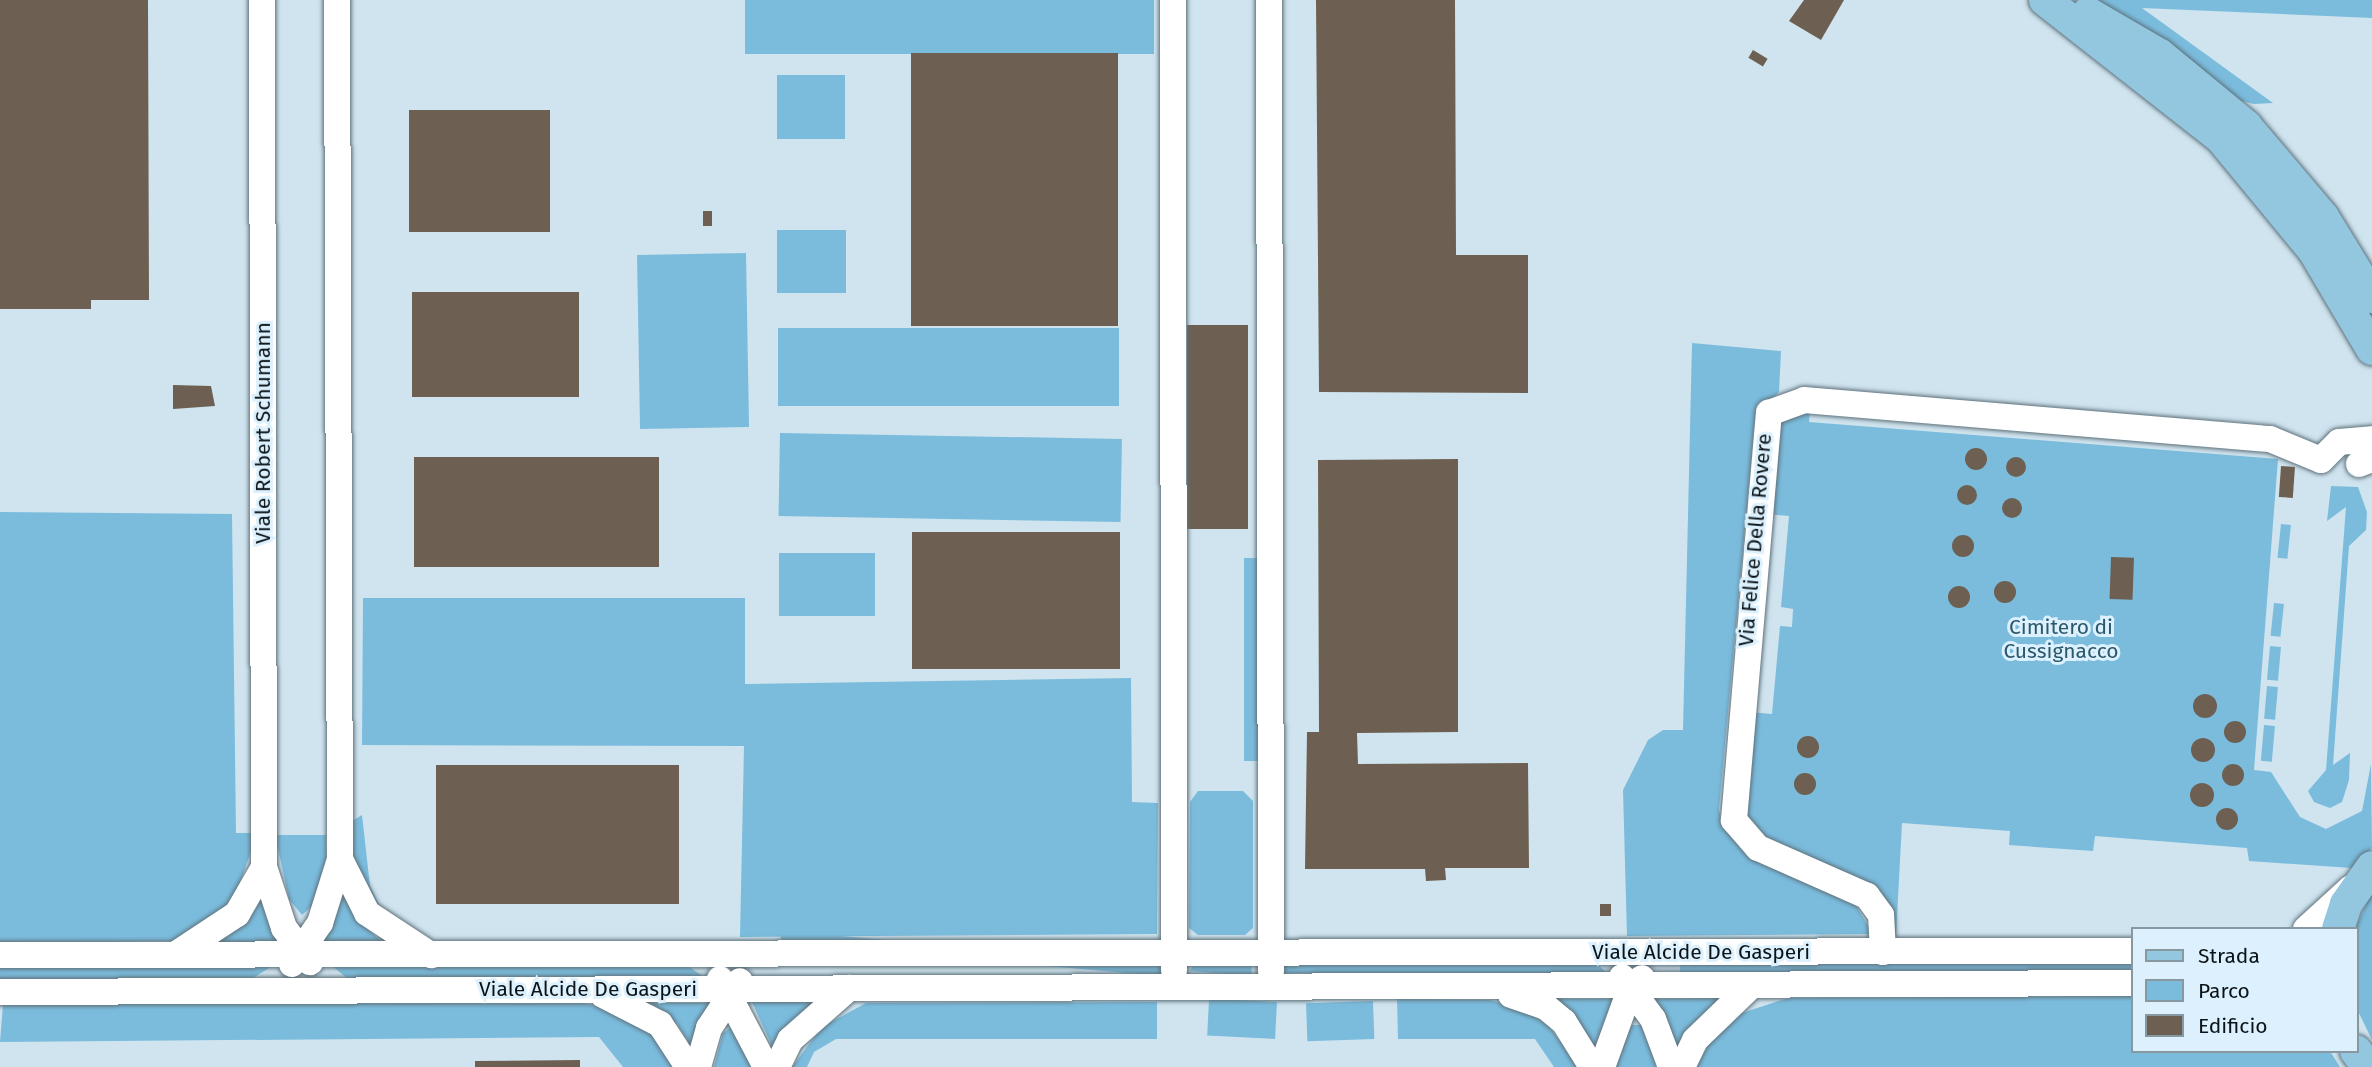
<!DOCTYPE html>
<html>
<head>
<meta charset="utf-8">
<style>
  body { margin:0 }
  #map { position:relative; width:2372px; height:1067px; overflow:hidden; background:#cfe4ef; font-family:"Fira Sans",sans-serif }
  div>[style] { position:absolute }
  .green>* { inset:0; background:#7bbcdd; transform-origin:0 0 }
  .building>* { inset:0; background:#6d6052; transform-origin:0 0 }
  .round { border-radius:50% }
  .roads { filter:drop-shadow(0 0 2px #5e717b) drop-shadow(0 0 2px #5e717b) }
  .minor>* { height:26px; margin:-13px; padding:0 13px; transform-origin:13px; border-radius:13px; background:#fff }
  .major>* { height:32px; margin:-16px; padding:0 16px; transform-origin:16px; border-radius:16px; background:#93c7df }
  span { translate:-50% -50%; white-space:nowrap; text-align:center; line-height:1.15; -webkit-text-stroke:6px #dcf1fd; paint-order:stroke }
  .street-label { font-size:21px; color:#0b1317 }
  .park-label { font-size:21px; color:#2b586d }
  .legend { position:absolute; left:2131px; top:927px; width:228px; height:126px; box-sizing:border-box; background:#dcf1fd; border:2px solid #8898a1; margin:0; padding:9px 12px; list-style:none; font-size:21px; color:#0b1317 }
  .legend li { display:flex; align-items:center; gap:14px; height:35px }
  .legend b { width:35px; border:2px solid #8898a1 }
</style>
</head>
<body>
<div id="map">
  <div class="green">
    <i style="left:745px;top:0;width:409px;height:54px"></i>
    <i style="clip-path:polygon(2097px 0,2372px 0,2372px 18px,2142px 8px,2273px 103px,2254px 104px,2238px 100px)"></i>
    <i style="left:777px;top:75px;width:68px;height:64px"></i>
    <i style="left:777px;top:230px;width:69px;height:63px"></i>
    <i style="left:746px;top:253px;width:174px;height:109px;rotate:89deg"></i>
    <i style="left:778px;top:328px;width:341px;height:78px"></i>
    <i style="clip-path:polygon(1692px 343px,1781px 351px,1779px 392px,1755px 419px,1719px 809px,1723px 828px,1751px 859px,1855px 904px,1873px 934px,1627px 936px,1623px 790px,1648px 740px,1663px 730px,1683px 730px)"></i>
    <i style="clip-path:polygon(1810px 411px,1809px 422px,2278px 459px,2254px 770px,2271px 772px,2300px 817px,2326px 829px,2362px 811px,2371px 764px,2372px 848px,2352px 868px,2249px 861px,2247px 848px,2095px 836px,2093px 851px,2009px 845px,2010px 831px,1902px 823px,1896px 936px,1879px 891px,1761px 836px,1746px 814px,1749px 712px,1772px 714px,1780px 626px,1792px 627px,1793px 609px,1781px 607px,1789px 516px,1767px 514px,1777px 426px,1786px 415px)"></i>
    <i style="left:780px;top:433px;width:342px;height:83px;rotate:1deg"></i>
    <i style="clip-path:polygon(2331px 486px,2358px 487px,2367px 512px,2366px 530px,2349px 546px,2333px 765px,2350px 753px,2349px 780px,2342px 802px,2330px 808px,2314px 802px,2308px 791px,2326px 770px,2346px 507px,2327px 521px)"></i>
    <i style="clip-path:polygon(0 512px,232px 514px,236px 833px,255px 833px,253px 846px,237px 891px,219px 914px,174px 941px,0 942px)"></i>
    <i style="left:2281px;top:524px;width:10px;height:34px;rotate:6deg"></i>
    <i style="left:779px;top:553px;width:96px;height:63px"></i>
    <i style="left:1244px;top:558px;width:22px;height:203px"></i>
    <i style="clip-path:polygon(363px 598px,745px 598px,745px 684px,1131px 678px,1132px 802px,1158px 803px,1157px 934px,740px 937px,744px 746px,362px 745px)"></i>
    <i style="left:2274px;top:603px;width:10px;height:33px;rotate:6deg"></i>
    <i style="left:2270px;top:646px;width:11px;height:34px;rotate:5deg"></i>
    <i style="left:2267px;top:686px;width:11px;height:33px;rotate:5deg"></i>
    <i style="left:2264px;top:725px;width:11px;height:36px;rotate:5deg"></i>
    <i style="clip-path:polygon(1198px 791px,1243px 791px,1253px 801px,1253px 928px,1245px 935px,1198px 935px,1189px 928px,1190px 802px)"></i>
    <i style="clip-path:polygon(362px 815px,370px 886px,380px 907px,355px 874px,347px 824px)"></i>
    <i style="clip-path:polygon(275px 835px,326px 835px,326px 866px,314px 904px,302px 915px,289px 899px)"></i>
    <i style="clip-path:polygon(2372px 891px,2372px 1040px,2356px 1007px,2355px 929px)"></i>
    <i style="clip-path:polygon(343px 895px,362px 924px,383px 943px,321px 943px)"></i>
    <i style="clip-path:polygon(261px 897px,282px 942px,219px 943px,249px 917px)"></i>
    <i style="left:2132px;top:959px;width:13px;height:452px;rotate:90deg"></i>
    <i style="clip-path:polygon(1251px 962px,1252px 976px,1190px 971px,1194px 963px)"></i>
    <i style="clip-path:polygon(1595px 962px,1609px 975px,1281px 973px,1282px 965px)"></i>
    <i style="left:1162px;top:964px;width:12px;height:382px;rotate:95deg"></i>
    <i style="clip-path:polygon(331px 965px,688px 966px,704px 977px,348px 979px)"></i>
    <i style="clip-path:polygon(272px 966px,250px 980px,0 982px,0 967px)"></i>
    <i style="clip-path:polygon(2132px 996px,2132px 1051px,2330px 1051px,2340px 1067px,1692px 1067px,1730px 1017px,1788px 998px)"></i>
    <i style="clip-path:polygon(1723px 998px,1676px 1050px,1650px 999px)"></i>
    <i style="clip-path:polygon(1397px 999px,1490px 1000px,1520px 1008px,1548px 1025px,1579px 1067px,1554px 1067px,1535px 1039px,1398px 1039px)"></i>
    <i style="clip-path:polygon(1553px 999px,1618px 999px,1595px 1046px)"></i>
    <i style="left:1373px;top:1001px;width:38px;height:67px;rotate:88deg"></i>
    <i style="clip-path:polygon(752px 1002px,816px 1002px,774px 1050px)"></i>
    <i style="clip-path:polygon(1157px 1002px,1157px 1039px,836px 1039px,814px 1052px,807px 1067px,792px 1067px,822px 1027px,866px 1003px)"></i>
    <i style="left:1277px;top:1002px;width:37px;height:68px;rotate:93deg"></i>
    <i style="clip-path:polygon(582px 1003px,607px 1008px,650px 1033px,676px 1067px,623px 1067px,599px 1037px,0 1042px,3px 1004px)"></i>
    <i style="clip-path:polygon(651px 1003px,717px 1003px,695px 1052px,677px 1024px)"></i>
    <i style="clip-path:polygon(734px 1025px,753px 1067px,714px 1067px,723px 1033px)"></i>
    <i style="clip-path:polygon(1631px 1025px,1643px 1025px,1656px 1067px,1616px 1067px)"></i>
  </div>
  <div class="building">
    <i style="clip-path:polygon(0 0,148px 0,149px 300px,91px 300px,91px 309px,0 309px)"></i>
    <i style="clip-path:polygon(1316px 0,1455px 0,1456px 255px,1528px 255px,1528px 393px,1319px 392px)"></i>
    <i style="clip-path:polygon(1844px 0,1821px 40px,1789px 21px,1804px 0)"></i>
    <i style="left:1753px;top:50px;width:17px;height:9px;rotate:31deg"></i>
    <i style="left:911px;top:53px;width:207px;height:273px"></i>
    <i style="left:409px;top:110px;width:141px;height:122px"></i>
    <i style="left:703px;top:211px;width:9px;height:15px"></i>
    <i style="left:579px;top:292px;width:105px;height:167px;rotate:90deg"></i>
    <i style="left:1187px;top:325px;width:61px;height:204px"></i>
    <i style="clip-path:polygon(173px 385px,211px 386px,215px 406px,173px 409px)"></i>
    <i class="round" style="left:1965px;top:448px;width:22px;height:22px"></i>
    <i class="round" style="left:2006px;top:457px;width:20px;height:20px"></i>
    <i style="left:414px;top:457px;width:245px;height:110px"></i>
    <i style="clip-path:polygon(1458px 459px,1458px 732px,1357px 733px,1358px 764px,1528px 763px,1529px 868px,1445px 868px,1446px 880px,1426px 881px,1425px 869px,1305px 869px,1307px 732px,1319px 732px,1318px 460px)"></i>
    <i style="left:2281px;top:466px;width:14px;height:31px;rotate:4deg"></i>
    <i class="round" style="left:1957px;top:485px;width:20px;height:20px"></i>
    <i class="round" style="left:2002px;top:498px;width:20px;height:20px"></i>
    <i style="left:912px;top:532px;width:208px;height:137px"></i>
    <i class="round" style="left:1952px;top:535px;width:22px;height:22px"></i>
    <i style="left:2111px;top:557px;width:23px;height:42px;rotate:2deg"></i>
    <i class="round" style="left:1994px;top:581px;width:22px;height:22px"></i>
    <i class="round" style="left:1948px;top:586px;width:22px;height:22px"></i>
    <i class="round" style="left:2193px;top:694px;width:24px;height:24px"></i>
    <i class="round" style="left:2224px;top:721px;width:22px;height:22px"></i>
    <i class="round" style="left:1797px;top:736px;width:22px;height:22px"></i>
    <i class="round" style="left:2191px;top:738px;width:24px;height:24px"></i>
    <i class="round" style="left:2222px;top:764px;width:22px;height:22px"></i>
    <i style="left:436px;top:765px;width:243px;height:139px"></i>
    <i class="round" style="left:1794px;top:773px;width:22px;height:22px"></i>
    <i class="round" style="left:2190px;top:783px;width:24px;height:24px"></i>
    <i class="round" style="left:2216px;top:808px;width:22px;height:22px"></i>
    <i style="left:1600px;top:904px;width:11px;height:12px"></i>
    <i style="clip-path:polygon(580px 1060px,580px 1067px,475px 1067px,475px 1061px)"></i>
  </div>
  <div class="roads">
    <div class="minor">
      <i style="left:262px;top:0;width:867px;rotate:89.87deg"></i>
      <i style="left:264px;top:867px;width:64px;rotate:71.8deg"></i>
      <i style="left:284px;top:928px;width:43px;rotate:52.6deg"></i>
      <i style="left:1173px;top:0;width:970px;rotate:89.94deg"></i>
      <i style="left:1269px;top:0;width:971px;rotate:89.88deg"></i>
      <i style="left:2359px;top:464px;width:14px;rotate:-21deg"></i>
      <i style="left:340px;top:859px;width:60px;rotate:63.4deg"></i>
      <i style="left:367px;top:913px;width:77px;rotate:33.3deg"></i>
      <i style="left:2306px;top:929px;width:61px;rotate:-42.3deg"></i>
      <i style="left:1883px;top:952px;width:37px;rotate:-93deg"></i>
      <i style="left:1881px;top:915px;width:24px;rotate:-126deg"></i>
      <i style="left:1867px;top:896px;width:119px;rotate:-156.2deg"></i>
      <i style="left:1758px;top:848px;width:37px;rotate:-131deg"></i>
      <i style="left:1734px;top:820px;width:409px;rotate:-85.1deg"></i>
      <i style="left:1769px;top:413px;width:37px;rotate:-20deg"></i>
      <i style="left:1804px;top:400px;width:468px;rotate:4.8deg"></i>
      <i style="left:2270px;top:439px;width:55px;rotate:22.4deg"></i>
      <i style="left:2321px;top:460px;width:25px;rotate:-45deg"></i>
      <i style="left:2339px;top:442px;width:33px;rotate:-5deg"></i>
      <i style="left:176px;top:954px;width:73px;rotate:-33.3deg"></i>
      <i style="left:237px;top:914px;width:54px;rotate:-60.1deg"></i>
      <i style="left:0;top:955px;width:2132px;rotate:-0.11deg"></i>
      <i style="left:292px;top:964px;width:50px;rotate:-55.7deg"></i>
      <i style="left:320px;top:923px;width:67px;rotate:-72.6deg"></i>
      <i style="left:340px;top:859px;width:859px;rotate:-90.2deg"></i>
      <i style="left:1622px;top:977px;width:52px;rotate:53.6deg"></i>
      <i style="left:1653px;top:1019px;width:51px;rotate:69.4deg"></i>
      <i style="left:720px;top:979px;width:99px;rotate:62.4deg"></i>
      <i style="left:0;top:992px;width:2132px;rotate:-0.24deg"></i>
      <i style="left:603px;top:995px;width:64px;rotate:27deg"></i>
      <i style="left:660px;top:1024px;width:51px;rotate:56.9deg"></i>
      <i style="left:1511px;top:995px;width:37px;rotate:19deg"></i>
      <i style="left:1546px;top:1007px;width:23px;rotate:40deg"></i>
      <i style="left:1564px;top:1022px;width:53px;rotate:58.1deg"></i>
      <i style="left:698px;top:1067px;width:41px;rotate:-74.2deg"></i>
      <i style="left:709px;top:1028px;width:56px;rotate:-56.6deg"></i>
      <i style="left:777px;top:1067px;width:30px;rotate:-64deg"></i>
      <i style="left:790px;top:1040px;width:79px;rotate:-41.4deg"></i>
      <i style="left:1602px;top:1067px;width:85px;rotate:-70.1deg"></i>
      <i style="left:1631px;top:987px;width:14px;rotate:-39deg"></i>
      <i style="left:1682px;top:1067px;width:30px;rotate:-64deg"></i>
      <i style="left:1695px;top:1040px;width:79px;rotate:-44deg"></i>
    </div>
    <div class="major">
      <i style="left:2045px;top:0;width:224px;rotate:38.1deg"></i>
      <i style="left:2221px;top:138px;width:146px;rotate:50.5deg"></i>
      <i style="left:2314px;top:251px;width:114px;rotate:59.4deg"></i>
      <i style="left:2088px;top:13px;width:83px;rotate:30.3deg"></i>
      <i style="left:2160px;top:55px;width:112px;rotate:39.5deg"></i>
      <i style="left:2246px;top:126px;width:119px;rotate:49.8deg"></i>
      <i style="left:2323px;top:217px;width:94px;rotate:58.5deg"></i>
      <i style="left:2338px;top:929px;width:26px;rotate:-72deg"></i>
      <i style="left:2346px;top:904px;width:45px;rotate:-54.9deg"></i>
      <i style="left:2356px;top:1051px;width:20px;rotate:53deg"></i>
    </div>
  </div>
  <div class="street-label">
    <span style="left:263px;top:433px;rotate:-90deg">Viale Robert Schumann</span>
    <span style="left:1755px;top:540px;rotate:-85deg">Via Felice Della Rovere</span>
    <span style="left:1701px;top:952px">Viale Alcide De Gasperi</span>
    <span style="left:588px;top:989px">Viale Alcide De Gasperi</span>
  </div>
  <div class="park-label">
    <span style="left:2061px;top:639px">Cimitero di<br>Cussignacco</span>
  </div>
  <ul class="legend">
  <li><b style="height:9px;background:#93c7df"></b>Strada</li>
  <li><b style="height:19px;background:#7bbcdd"></b>Parco</li>
  <li><b style="height:19px;background:#6d6052"></b>Edificio</li>
  </ul>
</div>
</body>
</html>
